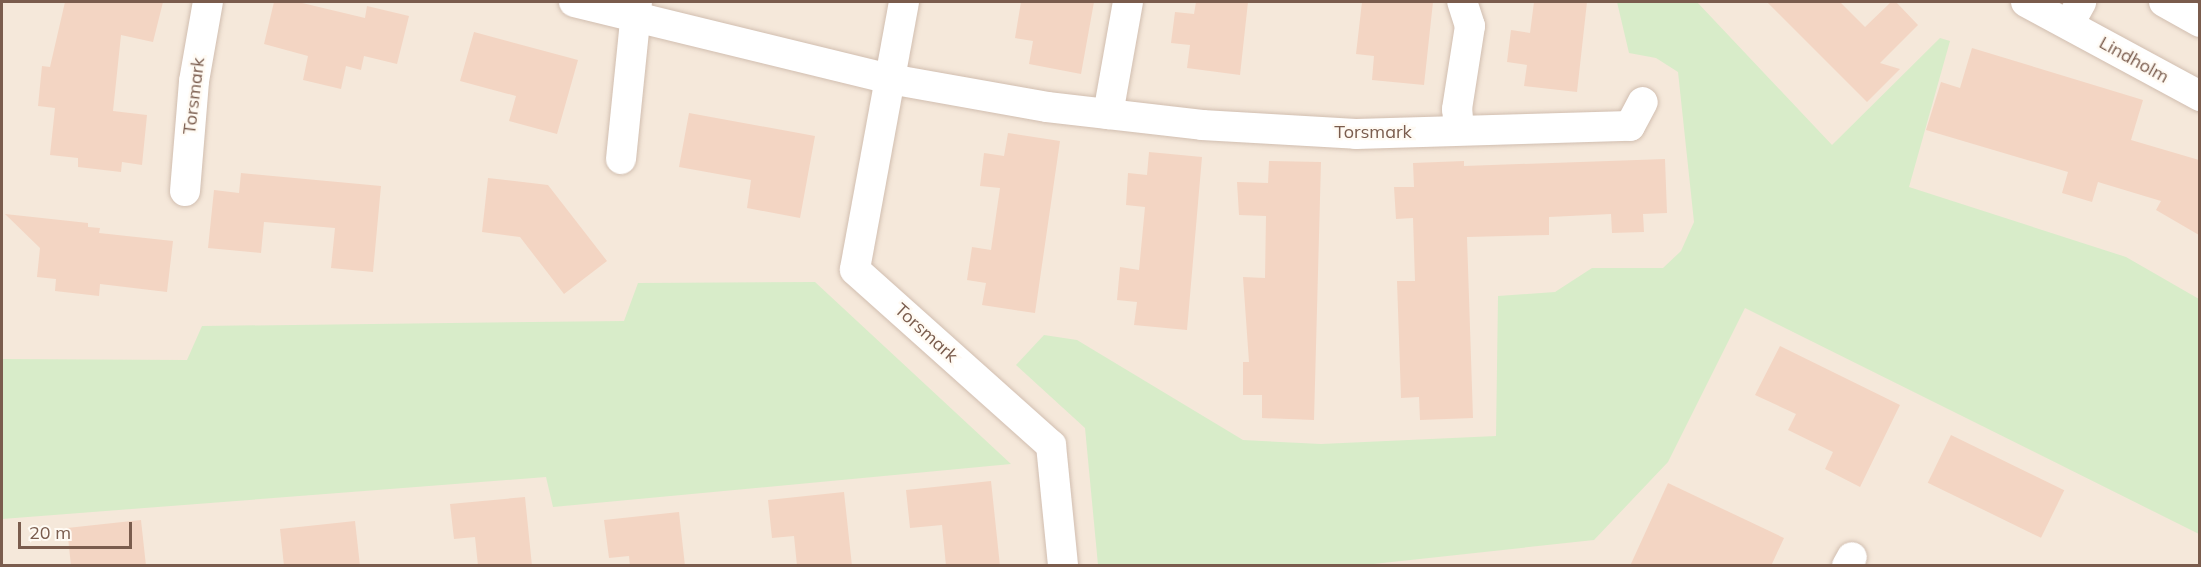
<!DOCTYPE html>
<html>
<head>
<meta charset="utf-8">
<style>
  body { margin:0 }
  #map { position:relative; width:2201px; height:567px; overflow:hidden; background:#fdf6ec; font-family:Mulish,sans-serif }
  div>[style] { position:absolute }
  .residential>* { inset:0; background:#f5e8da; transform-origin:0 0 }
  .green>* { inset:0; background:#d8ecc9 }
  .building>* { inset:0; background:#f3d5c3; transform-origin:0 0 }
  .roads { filter:drop-shadow(0 0 2px #d1beb0) drop-shadow(0 0 2px #d1beb0) }
  .minor>* { height:30px; margin:-15px; padding:0 15px; transform-origin:15px; border-radius:15px; background:#fff }
  span { translate:-50% -50%; white-space:nowrap; text-align:center; line-height:1.15; -webkit-text-stroke:4.5px #fffaf3; paint-order:stroke }
  .street-label { font-size:18px; color:#7a5c4d }
  .frame { position:absolute; inset:0; border:3px solid #7a5c4d; pointer-events:none }
  .scale { position:absolute; left:18px; top:522px; width:114px; height:27px; box-sizing:border-box; border:3px solid #7a5c4d; border-top:0; padding-left:8px; font-size:18px; line-height:21px; white-space:nowrap; color:#7a5c4d; -webkit-text-stroke:4px #fffaf3; paint-order:stroke }
</style>
</head>
<body>
<div id="map">
  <div class="residential">
    <i style="left:2px;top:2px;width:2197px;height:563px"></i>
  </div>
  <div class="green">
    <i style="clip-path:polygon(1617px 2px,1697px 2px,1832px 145px,1940px 38px,1950px 41px,1909px 187px,2126px 257px,2199px 299px,2199px 534px,1745px 308px,1668px 462px,1594px 540px,1355px 566px,1098px 565px,1085px 428px,1016px 365px,1044px 335px,1077px 340px,1243px 440px,1321px 444px,1496px 436px,1498px 296px,1555px 292px,1592px 268px,1663px 268px,1681px 251px,1694px 222px,1678px 72px,1656px 58px,1629px 53px)"></i>
    <i style="clip-path:polygon(815px 282px,1011px 464px,553px 507px,546px 477px,2px 519px,2px 359px,187px 360px,202px 326px,624px 321px,638px 283px)"></i>
  </div>
  <div class="building">
    <i style="clip-path:polygon(65px 2px,163px 2px,153px 42px,121px 35px,113px 111px,147px 115px,142px 165px,122px 162px,121px 172px,78px 167px,78px 158px,50px 155px,55px 108px,38px 106px,42px 66px,50px 67px)"></i>
    <i style="clip-path:polygon(274px 2px,298px 2px,365px 18px,367px 6px,409px 16px,397px 64px,364px 56px,361px 70px,346px 66px,341px 89px,303px 80px,308px 56px,264px 44px)"></i>
    <i style="clip-path:polygon(1021px 2px,1094px 2px,1081px 74px,1029px 64px,1033px 41px,1015px 38px)"></i>
    <i style="clip-path:polygon(1196px 2px,1248px 2px,1240px 75px,1187px 68px,1190px 45px,1171px 43px,1175px 12px,1194px 14px)"></i>
    <i style="clip-path:polygon(1362px 2px,1433px 2px,1424px 85px,1372px 80px,1374px 56px,1356px 54px)"></i>
    <i style="clip-path:polygon(1534px 2px,1587px 2px,1577px 92px,1524px 86px,1527px 65px,1507px 62px,1511px 30px,1530px 33px)"></i>
    <i style="clip-path:polygon(1767px 2px,1840px 2px,1865px 27px,1891px 2px,1896px 2px,1918px 25px,1880px 63px,1900px 69px,1867px 102px)"></i>
    <i style="clip-path:polygon(474px 32px,578px 60px,557px 134px,509px 121px,516px 96px,460px 81px)"></i>
    <i style="clip-path:polygon(1972px 48px,2143px 100px,2131px 140px,2199px 160px,2199px 235px,2156px 210px,2161px 201px,2098px 182px,2092px 202px,2062px 193px,2068px 172px,1926px 130px,1941px 82px,1960px 88px)"></i>
    <i style="clip-path:polygon(689px 113px,815px 136px,800px 218px,747px 208px,751px 180px,679px 167px)"></i>
    <i style="clip-path:polygon(1008px 133px,1060px 141px,1035px 313px,982px 305px,986px 283px,967px 280px,972px 247px,991px 250px,1000px 188px,980px 186px,984px 153px,1004px 156px)"></i>
    <i style="clip-path:polygon(1149px 152px,1202px 157px,1187px 330px,1134px 325px,1137px 302px,1117px 300px,1120px 267px,1139px 270px,1145px 207px,1126px 205px,1128px 173px,1147px 175px)"></i>
    <i style="clip-path:polygon(1665px 159px,1667px 213px,1643px 214px,1644px 232px,1612px 233px,1611px 214px,1549px 217px,1549px 235px,1467px 237px,1473px 418px,1420px 420px,1419px 397px,1401px 398px,1397px 281px,1415px 281px,1413px 218px,1396px 219px,1394px 187px,1414px 187px,1413px 163px,1464px 161px,1464px 166px)"></i>
    <i style="clip-path:polygon(1269px 161px,1321px 162px,1314px 420px,1262px 418px,1262px 395px,1243px 395px,1243px 362px,1249px 362px,1243px 277px,1265px 278px,1266px 216px,1239px 215px,1237px 182px,1268px 183px)"></i>
    <i style="clip-path:polygon(241px 173px,381px 186px,373px 272px,331px 268px,335px 228px,264px 222px,261px 253px,208px 248px,214px 190px,239px 193px)"></i>
    <i style="clip-path:polygon(488px 178px,548px 185px,607px 261px,564px 294px,520px 237px,482px 232px)"></i>
    <i style="clip-path:polygon(5px 214px,88px 223px,88px 227px,100px 228px,99px 233px,173px 241px,167px 292px,100px 284px,99px 296px,55px 291px,56px 279px,37px 277px,40px 248px)"></i>
    <i style="clip-path:polygon(1780px 346px,1900px 405px,1860px 487px,1825px 469px,1833px 452px,1788px 430px,1796px 414px,1755px 395px)"></i>
    <i style="left:1951px;top:435px;width:126px;height:53px;rotate:26deg"></i>
    <i style="clip-path:polygon(991px 481px,1000px 566px,946px 566px,942px 525px,910px 528px,906px 490px)"></i>
    <i style="clip-path:polygon(1668px 483px,1784px 538px,1771px 566px,1630px 566px)"></i>
    <i style="clip-path:polygon(844px 492px,852px 566px,797px 566px,794px 536px,772px 538px,768px 500px)"></i>
    <i style="clip-path:polygon(525px 497px,532px 566px,478px 566px,475px 537px,454px 539px,450px 504px)"></i>
    <i style="clip-path:polygon(679px 512px,685px 566px,630px 566px,629px 556px,609px 558px,604px 520px)"></i>
    <i style="clip-path:polygon(141px 520px,146px 566px,71px 566px,67px 528px)"></i>
    <i style="clip-path:polygon(355px 521px,360px 566px,284px 566px,280px 529px)"></i>
  </div>
  <div class="roads">
    <div class="minor">
      <i style="left:574px;top:2px;width:325px;rotate:13.7deg"></i>
      <i style="left:890px;top:79px;width:159px;rotate:10.1deg"></i>
      <i style="left:1047px;top:107px;width:156px;rotate:6.6deg"></i>
      <i style="left:1202px;top:125px;width:154px;rotate:3.3deg"></i>
      <i style="left:1356px;top:134px;width:274px;rotate:-1.7deg"></i>
      <i style="left:1630px;top:126px;width:27px;rotate:-62deg"></i>
      <i style="left:904px;top:2px;width:272px;rotate:100.4deg"></i>
      <i style="left:855px;top:270px;width:263px;rotate:41.8deg"></i>
      <i style="left:1051px;top:445px;width:122px;rotate:84.3deg"></i>
      <i style="left:2026px;top:2px;width:198px;rotate:28.4deg"></i>
      <i style="left:2164px;top:2px;width:41px;rotate:29.1deg"></i>
      <i style="left:2069px;top:24px;width:25px;rotate:-61deg"></i>
      <i style="left:1108px;top:114px;width:114px;rotate:-79.9deg"></i>
      <i style="left:1459px;top:130px;width:21px;rotate:-95deg"></i>
      <i style="left:1457px;top:109px;width:84px;rotate:-81.1deg"></i>
      <i style="left:1470px;top:26px;width:25px;rotate:-108deg"></i>
      <i style="left:621px;top:159px;width:158px;rotate:-84.2deg"></i>
      <i style="left:185px;top:191px;width:110px;rotate:-85.3deg"></i>
      <i style="left:194px;top:81px;width:80px;rotate:-80deg"></i>
      <i style="left:1847px;top:566px;width:10px;rotate:-61deg"></i>
    </div>
  </div>
  <div class="street-label">
    <span style="left:2134px;top:60px;rotate:29deg">Lindholm</span>
    <span style="left:194px;top:96px;rotate:-83deg">Torsmark</span>
    <span style="left:1373px;top:132px">Torsmark</span>
    <span style="left:926px;top:333px;rotate:42deg">Torsmark</span>
  </div>
  <div class="frame"></div>
  <div class="scale">20 m</div>
</div>
</body>
</html>
